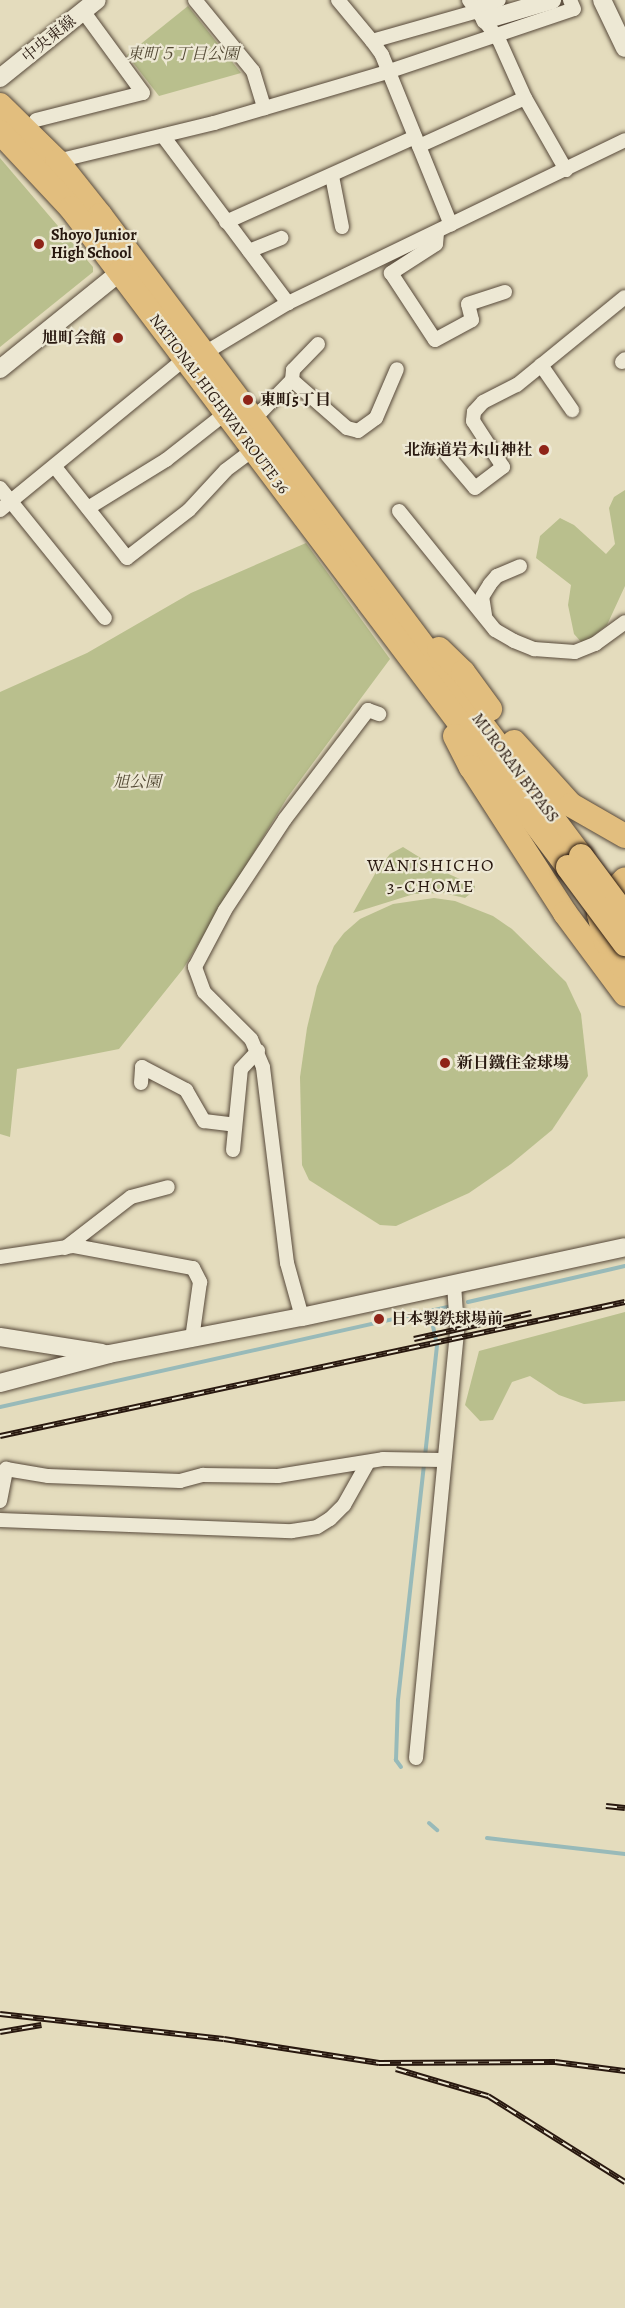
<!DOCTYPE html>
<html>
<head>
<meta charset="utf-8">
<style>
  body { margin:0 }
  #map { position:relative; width:625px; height:2308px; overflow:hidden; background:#e4dcbd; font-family:Alegreya,"Noto Serif JP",serif }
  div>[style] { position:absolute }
  .green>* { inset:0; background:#b9bf8d }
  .stream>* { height:4px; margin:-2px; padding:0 2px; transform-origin:2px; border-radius:2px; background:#98bab9 }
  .roads { filter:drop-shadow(0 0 2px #57493a) drop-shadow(0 0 2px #57493a) }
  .street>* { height:14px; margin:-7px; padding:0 7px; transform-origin:7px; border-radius:7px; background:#ede8d4 }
  .secondary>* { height:18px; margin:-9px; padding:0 9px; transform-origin:9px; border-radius:9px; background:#ede8d4 }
  .highway>* { height:24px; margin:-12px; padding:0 12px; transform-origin:12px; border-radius:12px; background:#e2be7e }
  .rail>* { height:6px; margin-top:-3px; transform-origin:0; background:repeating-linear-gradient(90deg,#ede8d4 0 11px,#28180f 0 22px); box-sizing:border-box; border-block:2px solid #28180f }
  .bridges { filter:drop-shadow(0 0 2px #28180f) drop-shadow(0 0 2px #28180f) }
  .highway-bridge>* { height:24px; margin:-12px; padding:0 12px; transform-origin:12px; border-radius:12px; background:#e2be7e }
  .dots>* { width:16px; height:16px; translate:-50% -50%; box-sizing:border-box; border:3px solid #ede8d4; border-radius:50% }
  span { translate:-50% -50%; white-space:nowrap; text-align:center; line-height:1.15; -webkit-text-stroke:4.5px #ede8d4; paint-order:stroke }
  .street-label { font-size:16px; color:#28180f }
  .park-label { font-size:16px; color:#544a35; font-style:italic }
  .poi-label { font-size:16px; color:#28180f; font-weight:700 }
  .left { translate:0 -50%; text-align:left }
  .right { translate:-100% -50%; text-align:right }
  .neighbourhood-label { font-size:18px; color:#28180f; letter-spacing:1.5px }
</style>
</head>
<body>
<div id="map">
  <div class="green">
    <i style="clip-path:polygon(188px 6px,241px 73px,159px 96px,127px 55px)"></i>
    <i style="clip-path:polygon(0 158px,93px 267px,93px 272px,0 347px)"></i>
    <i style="clip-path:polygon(625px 490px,625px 586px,607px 625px,583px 644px,574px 634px,568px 605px,571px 585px,536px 558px,540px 536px,560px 518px,574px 525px,606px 554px,615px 544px,609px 508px,614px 497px)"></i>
    <i style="clip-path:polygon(306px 543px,390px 659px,287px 798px,183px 969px,119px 1049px,17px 1069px,10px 1137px,0 1134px,0 692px,87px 653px,191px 593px)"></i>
    <i style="clip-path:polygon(403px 847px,440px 870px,475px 886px,475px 890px,465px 898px,443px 893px,414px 894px,353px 913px,376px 872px,390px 854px)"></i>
    <i style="clip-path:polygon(434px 898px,455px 901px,493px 916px,512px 929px,566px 982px,581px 1014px,588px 1076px,552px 1130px,511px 1164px,469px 1193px,396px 1226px,380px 1225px,309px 1180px,302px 1165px,300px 1077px,307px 1028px,317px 986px,334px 946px,344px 933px,360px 919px,393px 904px)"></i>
    <i style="clip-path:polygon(625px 1312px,625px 1401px,584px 1404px,559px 1395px,530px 1376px,512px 1382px,493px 1420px,480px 1421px,465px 1405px,479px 1351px)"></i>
  </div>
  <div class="stream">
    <i style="left:468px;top:1302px;width:161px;rotate:-12.9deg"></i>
    <i style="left:0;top:1407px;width:460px;rotate:-12.6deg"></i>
    <i style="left:425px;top:1456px;width:112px;rotate:-83.8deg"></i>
    <i style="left:437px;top:1345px;width:35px;rotate:-102deg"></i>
    <i style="left:401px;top:1767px;width:9px;rotate:-126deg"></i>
    <i style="left:396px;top:1760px;width:60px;rotate:-88.1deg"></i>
    <i style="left:398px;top:1700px;width:238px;rotate:-83.7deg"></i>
    <i style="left:429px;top:1823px;width:11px;rotate:41deg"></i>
    <i style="left:487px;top:1838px;width:139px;rotate:6.6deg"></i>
  </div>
  <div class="roads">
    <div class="street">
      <i style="left:195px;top:0;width:92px;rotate:50.8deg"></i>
      <i style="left:253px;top:71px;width:39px;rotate:73deg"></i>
      <i style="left:338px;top:0;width:53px;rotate:50.3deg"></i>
      <i style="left:372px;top:41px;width:110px;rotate:-15.8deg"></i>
      <i style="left:469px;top:0;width:50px;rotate:53.1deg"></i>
      <i style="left:499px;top:40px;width:64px;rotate:65.9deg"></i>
      <i style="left:525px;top:98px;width:83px;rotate:60.3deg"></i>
      <i style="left:476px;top:8px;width:24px;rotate:-19deg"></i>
      <i style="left:372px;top:41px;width:17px;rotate:54deg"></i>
      <i style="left:382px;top:55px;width:183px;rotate:67.9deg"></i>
      <i style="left:36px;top:120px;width:110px;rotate:-14.2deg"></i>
      <i style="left:143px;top:93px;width:102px;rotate:-126.2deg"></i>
      <i style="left:163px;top:136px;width:209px;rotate:53.2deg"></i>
      <i style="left:419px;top:146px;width:116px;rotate:-24.4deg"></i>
      <i style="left:57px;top:161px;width:162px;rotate:-13.6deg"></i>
      <i style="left:214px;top:123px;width:177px;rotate:-16.4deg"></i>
      <i style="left:384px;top:73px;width:200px;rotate:-18.6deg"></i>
      <i style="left:574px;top:9px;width:10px;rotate:-114deg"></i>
      <i style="left:332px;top:176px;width:52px;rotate:78.9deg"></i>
      <i style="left:226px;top:222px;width:207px;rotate:-24.2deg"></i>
      <i style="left:437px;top:233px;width:11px;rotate:95deg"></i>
      <i style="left:436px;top:244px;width:54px;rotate:147.2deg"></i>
      <i style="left:391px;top:273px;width:80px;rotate:56.7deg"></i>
      <i style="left:435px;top:340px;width:42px;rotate:-28.4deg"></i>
      <i style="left:472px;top:320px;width:16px;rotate:-104deg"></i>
      <i style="left:468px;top:304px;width:39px;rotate:-18deg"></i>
      <i style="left:249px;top:251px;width:35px;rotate:-22deg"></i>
      <i style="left:203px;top:354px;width:99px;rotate:-31deg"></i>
      <i style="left:288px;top:303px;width:374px;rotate:-25.8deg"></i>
      <i style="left:622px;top:362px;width:4px;rotate:-45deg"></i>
      <i style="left:541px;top:365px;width:55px;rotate:55.4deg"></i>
      <i style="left:292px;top:380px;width:73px;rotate:41.1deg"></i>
      <i style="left:347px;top:428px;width:11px;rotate:15deg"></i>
      <i style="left:358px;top:431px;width:22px;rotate:-36deg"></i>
      <i style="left:376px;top:418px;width:53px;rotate:-66.8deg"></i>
      <i style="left:253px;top:420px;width:56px;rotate:-45.7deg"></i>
      <i style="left:292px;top:380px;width:10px;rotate:-84deg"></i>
      <i style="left:293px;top:370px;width:36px;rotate:-46deg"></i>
      <i style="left:447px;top:455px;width:43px;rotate:49.7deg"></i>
      <i style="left:475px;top:488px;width:35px;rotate:-37deg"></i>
      <i style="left:503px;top:467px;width:55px;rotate:-123.1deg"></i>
      <i style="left:473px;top:421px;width:9px;rotate:-84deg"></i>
      <i style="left:474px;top:412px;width:13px;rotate:-48deg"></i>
      <i style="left:483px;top:402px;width:38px;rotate:-27deg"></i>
      <i style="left:517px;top:385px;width:139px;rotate:-39.2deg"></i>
      <i style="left:55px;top:467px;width:116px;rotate:51.6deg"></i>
      <i style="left:127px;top:558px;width:78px;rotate:-37.7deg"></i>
      <i style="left:189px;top:510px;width:54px;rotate:-47.2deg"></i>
      <i style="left:226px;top:470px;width:34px;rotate:-37deg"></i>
      <i style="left:0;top:488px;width:167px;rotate:51.1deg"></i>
      <i style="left:88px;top:508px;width:92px;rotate:-31.6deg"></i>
      <i style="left:166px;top:460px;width:76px;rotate:-38.1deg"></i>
      <i style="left:0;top:510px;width:240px;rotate:-39.3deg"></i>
      <i style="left:399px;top:511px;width:153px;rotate:51.1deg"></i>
      <i style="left:495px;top:630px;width:22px;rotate:30deg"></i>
      <i style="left:514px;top:641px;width:22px;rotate:22deg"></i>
      <i style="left:534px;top:649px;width:41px;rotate:4.2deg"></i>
      <i style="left:575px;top:652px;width:22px;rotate:-22deg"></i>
      <i style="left:595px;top:644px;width:37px;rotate:-36deg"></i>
      <i style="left:485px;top:615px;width:18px;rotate:-99deg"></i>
      <i style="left:482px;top:597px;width:15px;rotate:-58deg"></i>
      <i style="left:490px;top:584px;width:11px;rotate:-49deg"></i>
      <i style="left:497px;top:576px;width:25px;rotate:-23deg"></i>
      <i style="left:141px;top:1083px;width:16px;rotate:-86deg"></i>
      <i style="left:142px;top:1067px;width:50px;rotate:27.6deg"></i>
      <i style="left:186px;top:1090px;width:36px;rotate:60deg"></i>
      <i style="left:204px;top:1121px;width:31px;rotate:7deg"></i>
      <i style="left:233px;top:1150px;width:81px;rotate:-84.4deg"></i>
      <i style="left:241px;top:1069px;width:25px;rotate:-47deg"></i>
      <i style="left:65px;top:1248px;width:83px;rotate:-37.7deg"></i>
      <i style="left:131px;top:1197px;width:38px;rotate:-15deg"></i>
      <i style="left:0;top:1257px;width:75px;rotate:-8.5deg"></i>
      <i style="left:74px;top:1246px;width:121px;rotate:10.5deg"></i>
      <i style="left:193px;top:1268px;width:16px;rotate:63deg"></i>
      <i style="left:200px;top:1282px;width:58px;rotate:98deg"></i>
      <i style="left:302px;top:1317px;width:56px;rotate:-105.5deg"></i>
      <i style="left:287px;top:1263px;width:197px;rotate:-97deg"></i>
      <i style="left:263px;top:1067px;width:30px;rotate:-113deg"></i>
      <i style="left:251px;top:1039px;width:66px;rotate:-135deg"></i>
      <i style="left:204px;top:992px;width:27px;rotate:-110deg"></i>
      <i style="left:195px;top:967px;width:64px;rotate:-62.2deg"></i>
      <i style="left:225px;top:910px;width:109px;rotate:-56.6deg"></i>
      <i style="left:285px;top:819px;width:137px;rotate:-52.7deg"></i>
      <i style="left:368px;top:710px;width:12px;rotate:20deg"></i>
      <i style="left:0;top:1501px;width:33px;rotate:-79deg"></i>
      <i style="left:6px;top:1469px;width:43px;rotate:9.5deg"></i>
      <i style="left:48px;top:1476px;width:132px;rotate:2.2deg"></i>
      <i style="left:180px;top:1481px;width:24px;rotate:-15deg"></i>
      <i style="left:203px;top:1475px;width:75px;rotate:0.8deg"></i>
      <i style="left:278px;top:1476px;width:106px;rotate:-9.2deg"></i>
      <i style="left:383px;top:1459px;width:59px;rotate:1deg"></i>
      <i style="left:0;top:1520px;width:292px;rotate:2.2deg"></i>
      <i style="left:292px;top:1531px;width:25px;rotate:-9deg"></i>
      <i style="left:317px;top:1527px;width:15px;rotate:-32deg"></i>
      <i style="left:330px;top:1519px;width:20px;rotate:-45deg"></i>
      <i style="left:344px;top:1505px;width:47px;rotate:-60.7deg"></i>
      <i style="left:416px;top:1758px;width:431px;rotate:-84.5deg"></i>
      <i style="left:457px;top:1329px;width:45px;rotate:-93.8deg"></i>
    </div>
    <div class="secondary">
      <i style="left:602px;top:0;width:53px;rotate:64.4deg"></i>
      <i style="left:485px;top:20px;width:70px;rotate:-16.6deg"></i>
      <i style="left:0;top:78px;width:124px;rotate:-38.8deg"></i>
      <i style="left:0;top:369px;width:154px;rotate:-38.9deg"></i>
      <i style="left:0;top:1337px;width:103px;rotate:8.9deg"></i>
      <i style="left:0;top:1383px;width:113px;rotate:-14.9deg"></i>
      <i style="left:109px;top:1354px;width:197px;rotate:-10.9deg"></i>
      <i style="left:302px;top:1317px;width:330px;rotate:-12.2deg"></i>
    </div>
    <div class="highway">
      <i style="left:0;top:105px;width:80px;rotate:44.5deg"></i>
      <i style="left:57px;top:161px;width:69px;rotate:51.5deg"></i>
      <i style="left:100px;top:215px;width:801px;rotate:53.12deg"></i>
      <i style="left:0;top:132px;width:104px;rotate:46.9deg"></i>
      <i style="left:71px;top:208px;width:81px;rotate:52.6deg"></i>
      <i style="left:120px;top:272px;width:745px;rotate:53.02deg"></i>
      <i style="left:439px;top:649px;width:33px;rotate:44deg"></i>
      <i style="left:463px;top:672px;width:46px;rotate:53.9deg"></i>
      <i style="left:455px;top:736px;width:35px;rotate:63deg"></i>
      <i style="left:471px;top:767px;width:174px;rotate:57.2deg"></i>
      <i style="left:565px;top:913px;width:101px;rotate:53.5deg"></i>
      <i style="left:514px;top:742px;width:85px;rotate:47.9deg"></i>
      <i style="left:571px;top:805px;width:62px;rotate:29.9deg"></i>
      <i style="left:622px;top:966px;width:29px;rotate:-124deg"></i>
      <i style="left:606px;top:942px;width:29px;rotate:-104deg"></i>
      <i style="left:599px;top:914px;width:14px;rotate:-69deg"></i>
      <i style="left:604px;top:901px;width:30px;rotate:-46deg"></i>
    </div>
  </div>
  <div class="rail">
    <i style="left:414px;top:1339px;width:120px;rotate:-12.5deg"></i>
    <i style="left:0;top:1436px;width:639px;rotate:-12.1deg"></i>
    <i style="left:606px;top:1806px;width:19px;rotate:6deg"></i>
    <i style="left:0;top:2014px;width:225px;rotate:6.4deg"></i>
    <i style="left:224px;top:2039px;width:157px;rotate:8.8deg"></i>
    <i style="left:379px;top:2063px;width:176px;rotate:-0.3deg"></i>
    <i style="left:555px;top:2062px;width:71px;rotate:7.3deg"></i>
    <i style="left:0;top:2032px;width:42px;rotate:-9.7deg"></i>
    <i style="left:396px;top:2069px;width:96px;rotate:16.4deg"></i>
    <i style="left:488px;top:2096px;width:162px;rotate:32.1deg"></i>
  </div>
  <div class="bridges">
    <div class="highway-bridge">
      <i style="left:581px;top:856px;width:74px;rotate:53.3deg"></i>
      <i style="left:568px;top:867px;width:96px;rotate:53.5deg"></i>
    </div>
  </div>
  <div class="dots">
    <i style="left:39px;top:244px;background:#8f2418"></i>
    <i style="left:118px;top:338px;background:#8f2418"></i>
    <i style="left:248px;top:400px;background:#8f2418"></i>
    <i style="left:544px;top:450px;background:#8f2418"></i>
    <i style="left:445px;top:1063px;background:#8f2418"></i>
    <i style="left:379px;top:1319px;background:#8f2418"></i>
  </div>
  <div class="street-label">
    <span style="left:49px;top:39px;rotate:-39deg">中央東線</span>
    <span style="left:219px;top:404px;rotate:53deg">NATIONAL HIGHWAY ROUTE 36</span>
    <span style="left:515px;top:768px;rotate:53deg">MURORAN BYPASS</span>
  </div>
  <div class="park-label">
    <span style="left:183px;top:54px">東町５丁目公園</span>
    <span style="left:137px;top:782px">旭公園</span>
  </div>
  <div class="poi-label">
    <span class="left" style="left:51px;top:244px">Shoyo Junior<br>High School</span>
    <span class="right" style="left:106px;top:338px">旭町会館</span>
    <span class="left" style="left:260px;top:400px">東町5丁目</span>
    <span class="right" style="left:532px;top:450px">北海道岩木山神社</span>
    <span class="left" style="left:457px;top:1063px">新日鐵住金球場</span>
    <span class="left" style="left:391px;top:1319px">日本製鉄球場前</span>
  </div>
  <div class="neighbourhood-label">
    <span style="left:431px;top:876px">WANISHICHO<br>3-CHOME</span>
  </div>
</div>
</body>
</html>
